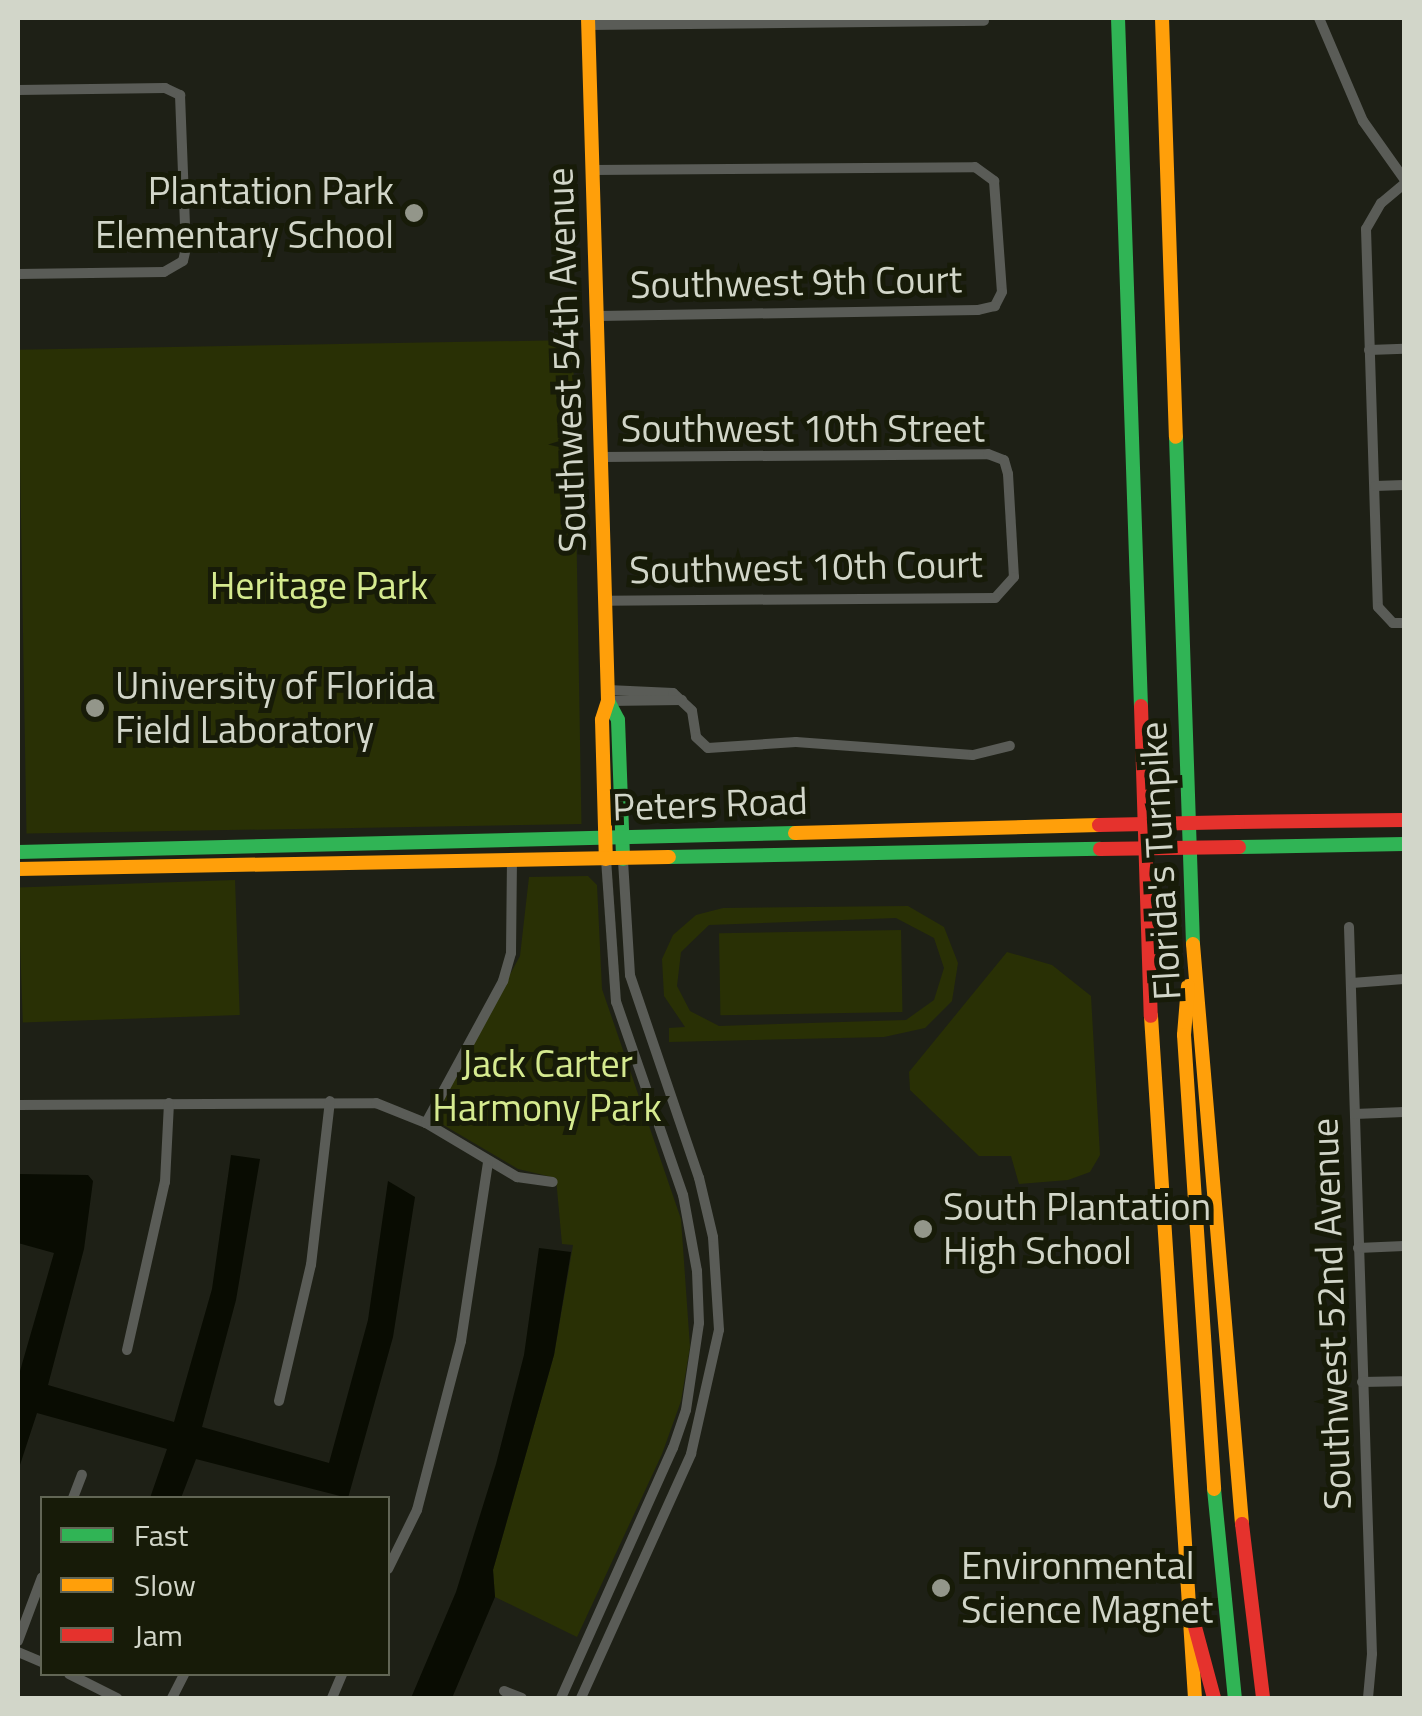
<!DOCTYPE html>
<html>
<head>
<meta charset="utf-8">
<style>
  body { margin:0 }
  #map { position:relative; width:1422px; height:1716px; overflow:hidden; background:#1e2016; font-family:"Titillium Web",sans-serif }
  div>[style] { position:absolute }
  .green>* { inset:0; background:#293005; transform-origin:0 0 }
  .water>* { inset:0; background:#090c02 }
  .street>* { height:10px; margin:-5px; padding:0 5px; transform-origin:5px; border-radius:5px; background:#5a5c57 }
  .fast>* { height:14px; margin:-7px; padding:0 7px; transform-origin:7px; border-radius:7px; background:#30b455 }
  .slow>* { height:14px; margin:-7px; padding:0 7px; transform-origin:7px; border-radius:7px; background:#ff9f0a }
  .jam>* { height:14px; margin:-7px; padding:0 7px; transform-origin:7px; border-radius:7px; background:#e5322d }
  .jam-bridge>* { height:14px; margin:-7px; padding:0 7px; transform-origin:7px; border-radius:7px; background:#e5322d }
  .dots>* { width:28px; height:28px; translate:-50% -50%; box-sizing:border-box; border:5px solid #171b08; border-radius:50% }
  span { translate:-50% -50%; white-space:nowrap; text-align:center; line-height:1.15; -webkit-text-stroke:10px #171b08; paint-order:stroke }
  .poi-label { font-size:38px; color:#d2d6c9 }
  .right { translate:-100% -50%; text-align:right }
  .left { translate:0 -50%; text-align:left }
  .street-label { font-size:38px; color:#d2d6c9 }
  .park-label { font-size:38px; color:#d5ea8f }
  .frame { position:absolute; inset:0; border:20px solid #d2d6c9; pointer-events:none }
  .legend { position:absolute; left:40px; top:1496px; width:350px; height:180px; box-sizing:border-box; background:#171b08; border:2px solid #626655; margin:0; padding:12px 18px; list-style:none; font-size:30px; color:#d2d6c9 }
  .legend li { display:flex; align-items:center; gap:20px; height:50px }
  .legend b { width:50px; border:2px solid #626655 }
</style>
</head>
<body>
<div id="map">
  <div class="green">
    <i style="left:573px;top:340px;width:484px;height:555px;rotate:89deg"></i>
    <i style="clip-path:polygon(588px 876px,597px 885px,602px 989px,681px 1219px,690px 1347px,681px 1401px,662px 1454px,577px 1637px,495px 1597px,493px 1570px,554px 1355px,573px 1245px,562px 1244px,556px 1178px,518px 1169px,440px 1123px,437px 1108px,520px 956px,529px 877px)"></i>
    <i style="left:235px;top:880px;width:135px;height:217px;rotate:88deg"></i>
    <i style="clip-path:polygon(evenodd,908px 906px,944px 927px,958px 963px,952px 1001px,925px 1028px,884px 1037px,669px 1042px,669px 1028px,685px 1027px,664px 996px,662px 959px,673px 935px,696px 915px,723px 908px,908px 906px,896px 918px,934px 938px,944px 968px,934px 1000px,906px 1020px,719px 1026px,690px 1011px,677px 986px,681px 952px,709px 925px,896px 918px)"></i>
    <i style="left:901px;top:930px;width:82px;height:182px;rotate:89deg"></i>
    <i style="clip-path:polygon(1007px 952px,1052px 965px,1091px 996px,1100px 1155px,1090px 1172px,1068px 1180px,1019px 1184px,1011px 1156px,979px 1156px,910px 1090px,909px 1072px)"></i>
  </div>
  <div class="water">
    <i style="clip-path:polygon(231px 1155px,260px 1159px,236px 1300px,202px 1427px,329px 1463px,368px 1320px,388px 1181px,415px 1197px,393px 1337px,348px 1498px,196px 1459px,181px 1498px,150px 1498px,167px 1449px,37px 1413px,18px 1471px,18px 1378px,54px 1253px,18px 1243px,18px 1174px,88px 1175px,93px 1181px,84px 1249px,48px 1385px,174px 1422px,212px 1289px)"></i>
    <i style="clip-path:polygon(539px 1248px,571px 1252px,554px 1355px,493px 1570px,495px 1597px,452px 1698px,411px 1698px,456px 1592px,496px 1464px,524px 1355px)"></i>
  </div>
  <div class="street">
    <i style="left:1319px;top:18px;width:112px;rotate:66.9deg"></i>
    <i style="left:1363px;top:121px;width:71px;rotate:54.7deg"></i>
    <i style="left:588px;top:25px;width:396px;rotate:-0.6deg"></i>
    <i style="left:18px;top:90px;width:147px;rotate:-0.8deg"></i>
    <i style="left:165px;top:88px;width:17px;rotate:25deg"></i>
    <i style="left:180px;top:95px;width:153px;rotate:87.8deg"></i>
    <i style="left:186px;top:248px;width:13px;rotate:103deg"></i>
    <i style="left:183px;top:261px;width:22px;rotate:150deg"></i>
    <i style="left:164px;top:272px;width:146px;rotate:179.2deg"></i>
    <i style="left:593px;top:170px;width:382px;rotate:-0.4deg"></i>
    <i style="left:975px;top:167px;width:24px;rotate:36deg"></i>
    <i style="left:994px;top:181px;width:111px;rotate:85.9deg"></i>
    <i style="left:1002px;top:292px;width:16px;rotate:117deg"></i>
    <i style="left:995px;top:306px;width:17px;rotate:167deg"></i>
    <i style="left:978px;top:310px;width:379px;rotate:179.1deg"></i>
    <i style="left:1404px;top:184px;width:30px;rotate:140deg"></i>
    <i style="left:1381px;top:203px;width:30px;rotate:120deg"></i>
    <i style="left:1366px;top:229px;width:378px;rotate:88.2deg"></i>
    <i style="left:1378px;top:607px;width:22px;rotate:47deg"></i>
    <i style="left:1393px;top:623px;width:11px"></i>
    <i style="left:1369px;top:350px;width:35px;rotate:-2deg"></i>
    <i style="left:602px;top:457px;width:386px;rotate:-0.4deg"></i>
    <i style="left:988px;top:454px;width:17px;rotate:21deg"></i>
    <i style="left:1004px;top:460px;width:15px;rotate:74deg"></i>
    <i style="left:1008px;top:474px;width:103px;rotate:86.7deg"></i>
    <i style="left:1014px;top:577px;width:28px;rotate:132deg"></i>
    <i style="left:995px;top:598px;width:389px;rotate:179.6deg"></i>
    <i style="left:1375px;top:486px;width:29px;rotate:-2deg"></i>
    <i style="left:608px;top:690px;width:65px;rotate:2.6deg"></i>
    <i style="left:673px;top:693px;width:26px;rotate:43deg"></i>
    <i style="left:692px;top:711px;width:26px;rotate:81deg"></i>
    <i style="left:696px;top:737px;width:16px;rotate:43deg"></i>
    <i style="left:708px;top:748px;width:88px;rotate:-3.9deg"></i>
    <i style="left:796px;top:742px;width:177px;rotate:4.2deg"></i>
    <i style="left:973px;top:755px;width:38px;rotate:-14deg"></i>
    <i style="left:608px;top:701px;width:74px;rotate:-0.8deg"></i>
    <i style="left:1349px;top:927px;width:727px;rotate:88.19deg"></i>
    <i style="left:1372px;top:1654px;width:44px;rotate:95.2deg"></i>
    <i style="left:1352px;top:983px;width:52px;rotate:-4.4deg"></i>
    <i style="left:18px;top:1105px;width:358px;rotate:-0.3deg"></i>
    <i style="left:376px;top:1103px;width:54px;rotate:21.8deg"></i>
    <i style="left:426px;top:1123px;width:106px;rotate:30.7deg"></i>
    <i style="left:517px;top:1177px;width:36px;rotate:8deg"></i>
    <i style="left:1355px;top:1114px;width:49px;rotate:-2.3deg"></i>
    <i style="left:426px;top:1123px;width:162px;rotate:-61.5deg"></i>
    <i style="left:503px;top:981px;width:29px;rotate:-74deg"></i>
    <i style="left:511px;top:953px;width:91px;rotate:-89.4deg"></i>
    <i style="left:1358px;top:1248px;width:46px;rotate:-2.5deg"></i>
    <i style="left:127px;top:1350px;width:172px;rotate:-77.3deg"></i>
    <i style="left:165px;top:1182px;width:79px;rotate:-87.1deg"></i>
    <i style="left:1362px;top:1382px;width:39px;rotate:-1deg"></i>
    <i style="left:279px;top:1401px;width:140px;rotate:-76.8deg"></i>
    <i style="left:311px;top:1265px;width:165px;rotate:-83.4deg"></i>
    <i style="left:73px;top:1498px;width:25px;rotate:-69deg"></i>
    <i style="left:388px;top:1569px;width:66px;rotate:-63.8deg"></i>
    <i style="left:417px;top:1510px;width:175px;rotate:-75.4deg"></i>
    <i style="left:461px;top:1341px;width:180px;rotate:-81.4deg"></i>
    <i style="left:18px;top:1641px;width:68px;rotate:-69.4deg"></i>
    <i style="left:18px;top:1652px;width:26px;rotate:23deg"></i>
    <i style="left:69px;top:1674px;width:54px;rotate:26.6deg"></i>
    <i style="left:504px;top:1691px;width:19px;rotate:21deg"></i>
    <i style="left:172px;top:1698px;width:27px;rotate:-63deg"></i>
    <i style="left:332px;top:1698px;width:26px;rotate:-67deg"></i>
    <i style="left:561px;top:1698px;width:274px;rotate:-65.9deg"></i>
    <i style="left:673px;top:1448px;width:40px;rotate:-71.1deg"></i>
    <i style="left:686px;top:1410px;width:88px;rotate:-81.5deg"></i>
    <i style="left:699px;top:1323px;width:52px;rotate:-92.2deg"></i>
    <i style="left:697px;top:1271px;width:77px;rotate:-100.4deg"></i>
    <i style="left:683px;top:1195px;width:204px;rotate:-109.1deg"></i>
    <i style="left:616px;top:1002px;width:143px;rotate:-94deg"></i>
    <i style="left:581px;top:1698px;width:268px;rotate:-65.7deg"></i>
    <i style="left:691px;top:1454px;width:127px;rotate:-77.3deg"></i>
    <i style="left:719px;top:1330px;width:93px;rotate:-93.7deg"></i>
    <i style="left:713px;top:1237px;width:61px;rotate:-103.3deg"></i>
    <i style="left:699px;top:1178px;width:214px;rotate:-108.8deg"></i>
    <i style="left:630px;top:975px;width:116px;rotate:-93.5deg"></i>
  </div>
  <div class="fast">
    <i style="left:1118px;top:18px;width:688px;rotate:88.09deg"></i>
    <i style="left:1176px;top:437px;width:507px;rotate:88.08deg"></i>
    <i style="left:608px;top:701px;width:21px;rotate:62deg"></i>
    <i style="left:618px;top:720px;width:139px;rotate:87.9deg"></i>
    <i style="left:1239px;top:847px;width:165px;rotate:-1deg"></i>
    <i style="left:18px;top:852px;width:777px;rotate:-1.4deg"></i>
    <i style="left:669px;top:857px;width:431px;rotate:-1.1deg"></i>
    <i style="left:1214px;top:1489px;width:210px;rotate:84.3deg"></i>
  </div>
  <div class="slow">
    <i style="left:588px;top:18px;width:683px;rotate:88.32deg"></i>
    <i style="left:608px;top:701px;width:20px;rotate:108deg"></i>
    <i style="left:602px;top:720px;width:139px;rotate:88.4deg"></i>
    <i style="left:1162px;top:18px;width:419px;rotate:88.1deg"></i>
    <i style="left:795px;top:833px;width:304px;rotate:-1.5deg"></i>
    <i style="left:18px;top:869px;width:651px;rotate:-1.06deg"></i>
    <i style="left:1193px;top:944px;width:582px;rotate:85.17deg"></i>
    <i style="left:1188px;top:986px;width:49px;rotate:94.7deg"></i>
    <i style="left:1184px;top:1035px;width:455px;rotate:86.2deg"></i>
    <i style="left:1151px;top:1016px;width:683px;rotate:86.31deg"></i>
  </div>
  <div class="jam">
    <i style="left:1141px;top:706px;width:310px;rotate:88.2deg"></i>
    <i style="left:1238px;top:822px;width:166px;rotate:-0.7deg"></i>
    <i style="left:1242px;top:1524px;width:175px;rotate:83.1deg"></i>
    <i style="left:1195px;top:1627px;width:73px;rotate:75deg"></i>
  </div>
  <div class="jam-bridge">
    <i style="left:1099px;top:825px;width:139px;rotate:-1.2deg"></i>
    <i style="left:1100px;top:849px;width:139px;rotate:-0.8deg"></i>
  </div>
  <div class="dots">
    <i style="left:414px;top:213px;background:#93968a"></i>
    <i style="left:95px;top:708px;background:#93968a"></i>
    <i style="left:923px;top:1229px;background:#93968a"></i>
    <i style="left:941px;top:1588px;background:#93968a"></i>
  </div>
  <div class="poi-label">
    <span class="right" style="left:394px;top:213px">Plantation Park<br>Elementary School</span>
    <span class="left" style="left:115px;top:708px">University of Florida<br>Field Laboratory</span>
    <span class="left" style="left:943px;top:1229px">South Plantation<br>High School</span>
    <span class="left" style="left:961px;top:1588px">Environmental<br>Science Magnet</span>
  </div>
  <div class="street-label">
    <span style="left:796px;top:282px;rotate:-1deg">Southwest 9th Court</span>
    <span style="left:566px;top:360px;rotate:-92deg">Southwest 54th Avenue</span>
    <span style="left:803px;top:429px">Southwest 10th Street</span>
    <span style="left:806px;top:567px;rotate:-1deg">Southwest 10th Court</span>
    <span style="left:710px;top:804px;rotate:-2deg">Peters Road</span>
    <span style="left:1160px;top:861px;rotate:-93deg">Florida's Turnpike</span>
    <span style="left:1331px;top:1314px;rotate:-92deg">Southwest 52nd Avenue</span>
  </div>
  <div class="park-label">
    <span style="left:319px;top:586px">Heritage Park</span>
    <span style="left:547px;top:1086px">Jack Carter<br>Harmony Park</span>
  </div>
  <div class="frame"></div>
  <ul class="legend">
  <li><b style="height:12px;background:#30b455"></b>Fast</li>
  <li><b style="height:12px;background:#ff9f0a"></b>Slow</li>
  <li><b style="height:12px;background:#e5322d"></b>Jam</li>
  </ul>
</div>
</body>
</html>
